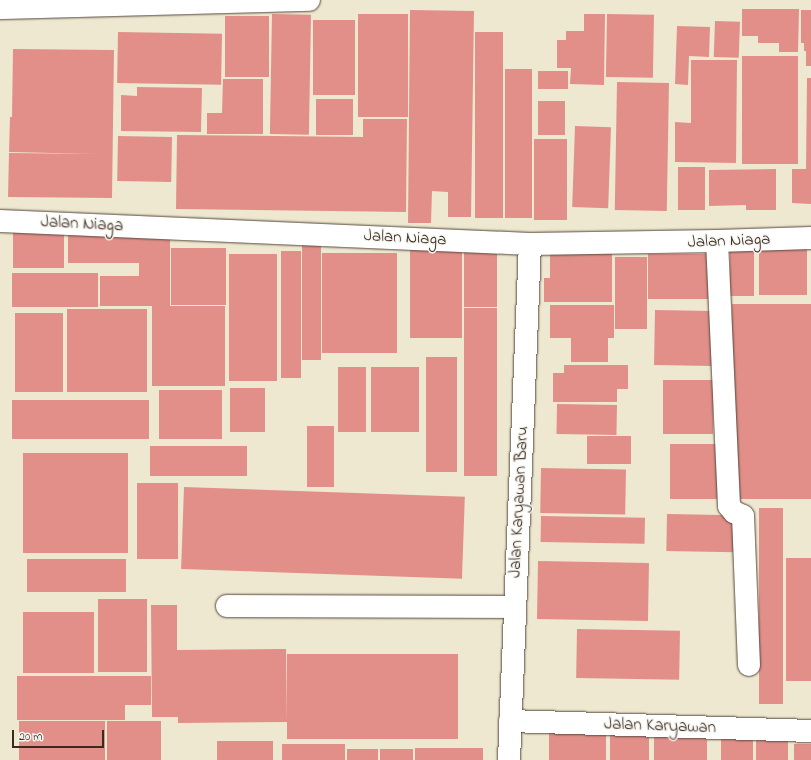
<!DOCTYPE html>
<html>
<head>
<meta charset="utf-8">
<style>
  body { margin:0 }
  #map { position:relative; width:811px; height:760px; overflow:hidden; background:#eee8d1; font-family:"Indie Flower",sans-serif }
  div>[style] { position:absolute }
  .building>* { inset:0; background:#e28f8a; transform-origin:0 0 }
  .roads { filter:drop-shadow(0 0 1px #564639) drop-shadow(0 0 1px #564639) }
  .minor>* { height:22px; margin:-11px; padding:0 11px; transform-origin:11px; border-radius:11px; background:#fff }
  span { translate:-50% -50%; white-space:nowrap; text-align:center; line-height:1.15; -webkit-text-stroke:3px #f6f6f2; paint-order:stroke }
  .street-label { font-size:17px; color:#3b2a1e }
  .scale { position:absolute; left:12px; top:730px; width:92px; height:18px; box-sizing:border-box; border:2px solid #3b2a1e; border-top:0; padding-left:5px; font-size:12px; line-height:14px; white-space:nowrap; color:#3b2a1e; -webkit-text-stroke:3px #f6f6f2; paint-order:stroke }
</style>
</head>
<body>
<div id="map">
  <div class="building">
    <i style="clip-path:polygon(742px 9px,799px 9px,798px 52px,779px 52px,779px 43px,758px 43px,758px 36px,742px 36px)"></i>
    <i style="clip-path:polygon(410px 10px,474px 11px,471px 217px,448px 217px,448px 192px,432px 191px,431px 223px,408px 223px)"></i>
    <i style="clip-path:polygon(801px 10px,811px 10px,811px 66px,806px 66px,806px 51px,804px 51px,804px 43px,801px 43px)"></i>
    <i style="left:272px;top:14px;width:39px;height:120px;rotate:1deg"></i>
    <i style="left:358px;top:14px;width:50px;height:103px"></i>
    <i style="clip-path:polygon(584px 14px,605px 14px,604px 85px,570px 84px,571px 68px,557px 68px,557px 40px,566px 40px,566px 31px,584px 31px)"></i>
    <i style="left:607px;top:14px;width:47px;height:63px;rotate:1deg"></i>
    <i style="left:225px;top:16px;width:44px;height:61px"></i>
    <i style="left:313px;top:20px;width:42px;height:75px"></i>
    <i style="left:715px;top:21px;width:25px;height:36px;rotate:2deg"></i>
    <i style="clip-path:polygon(677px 26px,710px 27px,709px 57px,689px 56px,688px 85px,675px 84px)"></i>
    <i style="left:118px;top:32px;width:104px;height:51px;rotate:1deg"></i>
    <i style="left:475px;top:32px;width:28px;height:186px"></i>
    <i style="clip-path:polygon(13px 49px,114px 50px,112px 198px,8px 197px,9px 153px,98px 154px,9px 152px,10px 117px,12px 117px)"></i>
    <i style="left:742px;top:56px;width:56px;height:108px"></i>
    <i style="clip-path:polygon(691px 60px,737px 60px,736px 163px,675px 162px,675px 122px,691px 123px)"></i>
    <i style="left:505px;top:69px;width:27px;height:149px"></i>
    <i style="left:538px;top:71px;width:30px;height:18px"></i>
    <i style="clip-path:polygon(807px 78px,811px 78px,811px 204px,792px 203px,792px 169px,806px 169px)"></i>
    <i style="clip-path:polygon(223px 79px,263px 79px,263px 134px,207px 134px,207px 113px,222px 113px)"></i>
    <i style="left:617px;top:82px;width:52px;height:128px;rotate:1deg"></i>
    <i style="clip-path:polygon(137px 87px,202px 88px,201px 132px,121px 131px,121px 95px,137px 96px)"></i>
    <i style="left:316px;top:99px;width:37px;height:36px"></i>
    <i style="left:538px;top:101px;width:27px;height:34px"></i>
    <i style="clip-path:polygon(363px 119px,407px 119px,406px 212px,176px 209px,177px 135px,363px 137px)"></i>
    <i style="left:575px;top:126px;width:36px;height:81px;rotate:2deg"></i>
    <i style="left:118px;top:136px;width:54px;height:45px;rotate:1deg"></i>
    <i style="left:534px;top:139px;width:33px;height:81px"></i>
    <i style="left:678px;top:167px;width:27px;height:43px"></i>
    <i style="clip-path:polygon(776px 169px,776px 210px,746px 210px,746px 205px,709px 206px,709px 170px)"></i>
    <i style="left:13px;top:230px;width:51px;height:38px"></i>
    <i style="clip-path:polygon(68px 234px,170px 236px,170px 306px,225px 306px,225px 386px,152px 386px,152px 306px,100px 306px,100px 276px,139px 276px,139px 263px,68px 263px)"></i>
    <i style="left:302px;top:244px;width:19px;height:116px"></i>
    <i style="left:759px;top:244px;width:48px;height:51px"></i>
    <i style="left:171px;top:248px;width:55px;height:57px"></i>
    <i style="left:464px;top:248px;width:33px;height:59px"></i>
    <i style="left:410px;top:249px;width:52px;height:89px"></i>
    <i style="left:730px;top:250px;width:24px;height:46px"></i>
    <i style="left:281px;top:251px;width:20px;height:127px"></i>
    <i style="clip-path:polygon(550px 252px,612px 252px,612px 302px,544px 302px,544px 278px,550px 278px)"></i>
    <i style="left:322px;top:253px;width:75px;height:100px"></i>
    <i style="left:229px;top:254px;width:48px;height:127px"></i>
    <i style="left:648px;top:254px;width:60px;height:45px"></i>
    <i style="left:615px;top:257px;width:32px;height:72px"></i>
    <i style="left:12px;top:273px;width:86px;height:34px"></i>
    <i style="left:811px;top:304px;width:195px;height:79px;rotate:90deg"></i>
    <i style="clip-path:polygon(550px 305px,614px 305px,614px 338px,608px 338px,608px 362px,571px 362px,571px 338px,550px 338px)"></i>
    <i style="left:464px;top:308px;width:33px;height:168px"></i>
    <i style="left:67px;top:309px;width:80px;height:83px"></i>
    <i style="left:655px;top:310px;width:58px;height:55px;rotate:1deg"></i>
    <i style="left:15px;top:313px;width:48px;height:79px"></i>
    <i style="left:426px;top:357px;width:31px;height:115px"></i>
    <i style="clip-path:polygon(564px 365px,628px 365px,628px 389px,617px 389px,617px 402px,553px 402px,553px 373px,564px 373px)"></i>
    <i style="left:338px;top:367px;width:28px;height:65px"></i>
    <i style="left:371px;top:367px;width:48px;height:65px"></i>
    <i style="left:663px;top:380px;width:50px;height:54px"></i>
    <i style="left:230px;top:388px;width:35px;height:44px"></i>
    <i style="left:159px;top:390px;width:63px;height:49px"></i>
    <i style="left:12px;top:400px;width:137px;height:39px"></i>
    <i style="left:557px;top:404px;width:60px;height:30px;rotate:1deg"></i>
    <i style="left:307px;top:426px;width:27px;height:61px"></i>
    <i style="left:587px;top:436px;width:44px;height:28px"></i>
    <i style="left:670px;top:444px;width:47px;height:55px"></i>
    <i style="left:150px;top:446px;width:97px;height:30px"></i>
    <i style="left:23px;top:453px;width:105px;height:100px"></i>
    <i style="left:541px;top:468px;width:85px;height:45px;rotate:1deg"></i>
    <i style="left:137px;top:483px;width:41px;height:76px"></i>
    <i style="left:184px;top:487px;width:281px;height:82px;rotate:2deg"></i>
    <i style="left:759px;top:508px;width:24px;height:196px"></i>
    <i style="left:667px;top:514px;width:68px;height:37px;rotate:1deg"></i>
    <i style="left:541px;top:516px;width:104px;height:26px;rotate:1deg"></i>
    <i style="left:786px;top:558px;width:25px;height:123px"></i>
    <i style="left:27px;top:559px;width:99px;height:33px"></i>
    <i style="left:538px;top:561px;width:111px;height:58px;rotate:1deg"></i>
    <i style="left:98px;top:599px;width:49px;height:73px"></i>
    <i style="clip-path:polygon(151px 605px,177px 605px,177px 650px,286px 649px,287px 722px,178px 723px,178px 717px,152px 717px)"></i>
    <i style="left:23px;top:612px;width:71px;height:61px"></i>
    <i style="left:577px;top:629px;width:103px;height:49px;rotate:1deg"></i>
    <i style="left:458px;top:654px;width:85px;height:171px;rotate:90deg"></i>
    <i style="clip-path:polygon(17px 676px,151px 676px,151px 705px,125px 705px,125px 720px,17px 720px)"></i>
    <i style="left:19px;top:721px;width:86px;height:39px"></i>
    <i style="left:107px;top:721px;width:54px;height:39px"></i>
    <i style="left:549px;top:729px;width:57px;height:31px"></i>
    <i style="left:654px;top:732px;width:53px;height:28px"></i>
    <i style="left:721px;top:734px;width:32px;height:26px"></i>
    <i style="left:610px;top:735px;width:39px;height:25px"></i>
    <i style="left:756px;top:736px;width:32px;height:24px"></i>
    <i style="left:217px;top:741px;width:56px;height:19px"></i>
    <i style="left:345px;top:744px;width:16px;height:63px;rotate:90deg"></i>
    <i style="left:794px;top:744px;width:17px;height:16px"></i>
    <i style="left:483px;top:748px;width:12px;height:68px;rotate:90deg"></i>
    <i style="left:378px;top:749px;width:11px;height:31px;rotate:90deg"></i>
    <i style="left:380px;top:749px;width:33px;height:11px"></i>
  </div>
  <div class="roads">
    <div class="minor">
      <i style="left:0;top:8px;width:309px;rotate:-1.5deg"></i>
      <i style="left:0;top:221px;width:530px;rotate:2.48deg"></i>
      <i style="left:530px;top:244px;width:187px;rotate:-0.9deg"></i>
      <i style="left:717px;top:241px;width:94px;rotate:-1.8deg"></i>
      <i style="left:717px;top:241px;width:265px;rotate:87.4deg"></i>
      <i style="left:729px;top:506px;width:8px;rotate:50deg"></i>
      <i style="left:734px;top:512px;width:10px;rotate:24deg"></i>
      <i style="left:743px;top:516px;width:149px;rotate:87.7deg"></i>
      <i style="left:227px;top:606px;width:287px;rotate:0.2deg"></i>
      <i style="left:510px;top:721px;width:301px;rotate:1.9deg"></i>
      <i style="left:509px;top:760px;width:516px;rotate:-87.67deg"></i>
    </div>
  </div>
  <div class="street-label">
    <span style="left:82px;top:224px;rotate:3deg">Jalan Niaga</span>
    <span style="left:405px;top:238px;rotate:3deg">Jalan Niaga</span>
    <span style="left:729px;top:241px;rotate:-2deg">Jalan Niaga</span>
    <span style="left:519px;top:502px;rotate:-87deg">Jalan Karyawan Baru</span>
    <span style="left:660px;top:726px;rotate:2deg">Jalan Karyawan</span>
  </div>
  <div class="scale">20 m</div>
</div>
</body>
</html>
